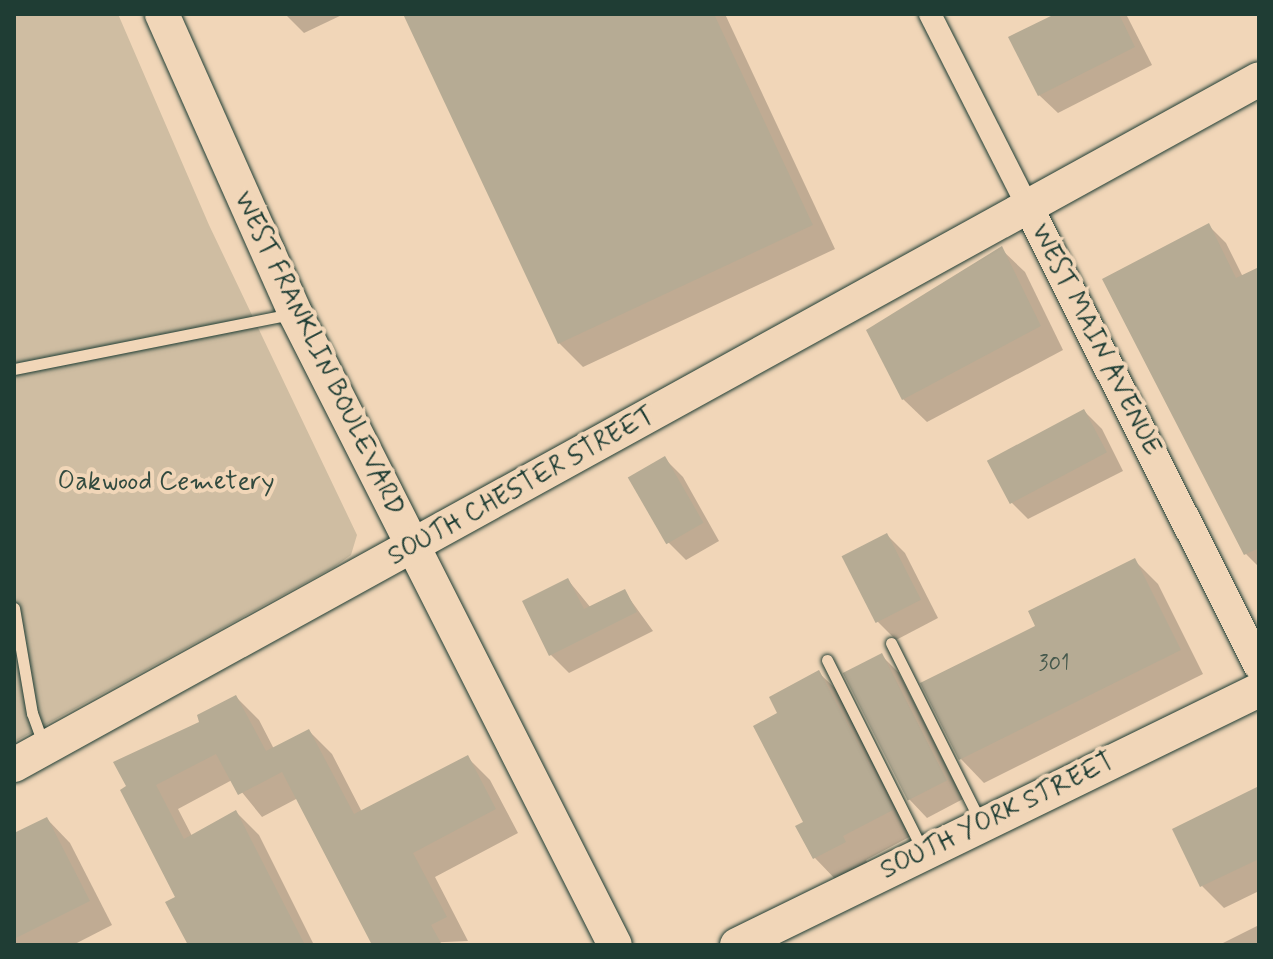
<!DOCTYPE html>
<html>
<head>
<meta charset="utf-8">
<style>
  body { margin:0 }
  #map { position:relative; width:1273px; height:959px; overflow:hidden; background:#f1d6b8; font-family:Mynerve,sans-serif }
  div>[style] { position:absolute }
  .green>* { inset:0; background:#cfbda2 }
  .shadow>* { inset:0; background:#0003 }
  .building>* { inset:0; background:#b6ab94; transform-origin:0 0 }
  .roads { filter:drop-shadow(0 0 2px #1f3d34) drop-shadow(0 0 2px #1f3d34) }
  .lane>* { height:11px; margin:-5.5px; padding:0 5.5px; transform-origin:5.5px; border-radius:5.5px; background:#f1d6b8 }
  .street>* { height:22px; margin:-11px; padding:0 11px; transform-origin:11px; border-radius:11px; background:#f1d6b8 }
  .secondary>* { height:30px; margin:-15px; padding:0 15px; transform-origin:15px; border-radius:15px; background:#f1d6b8 }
  .primary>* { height:34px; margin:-17px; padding:0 17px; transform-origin:17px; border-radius:17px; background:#f1d6b8 }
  span { translate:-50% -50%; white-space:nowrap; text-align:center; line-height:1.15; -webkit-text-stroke:8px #f1d6b8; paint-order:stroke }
  .number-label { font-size:22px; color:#45584c }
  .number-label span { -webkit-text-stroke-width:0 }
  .street-label { font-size:26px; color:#1f3d34 }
  .park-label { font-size:26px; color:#314a3f }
  .frame { position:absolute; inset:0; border:16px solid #1f3d34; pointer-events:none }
</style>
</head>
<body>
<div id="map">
  <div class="green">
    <i style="clip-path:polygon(14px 14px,118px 14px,209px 225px,357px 535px,351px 555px,334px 567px,14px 742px)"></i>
  </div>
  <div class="shadow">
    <i style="clip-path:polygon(285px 14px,344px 14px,304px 33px)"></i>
    <i style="clip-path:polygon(405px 14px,725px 14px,835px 249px,583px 367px,559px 343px)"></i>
    <i style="clip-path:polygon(1059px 14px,1126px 14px,1152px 65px,1058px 113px,1039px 95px)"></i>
    <i style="clip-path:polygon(1209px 226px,1226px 243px,1243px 277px,1259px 270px,1259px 567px,1246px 554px)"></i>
    <i style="clip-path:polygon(1001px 249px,1025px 272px,1063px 350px,927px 422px,903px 399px)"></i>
    <i style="clip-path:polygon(1084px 411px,1102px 429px,1123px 471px,1028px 519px,1010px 501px)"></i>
    <i style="clip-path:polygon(665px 459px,683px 477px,719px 541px,686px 560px,668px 542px)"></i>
    <i style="clip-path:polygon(887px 535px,905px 553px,938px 618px,896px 640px,878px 622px)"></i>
    <i style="clip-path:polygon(1134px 560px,1158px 584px,1203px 674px,984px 783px,961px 759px,1038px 627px)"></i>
    <i style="clip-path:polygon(568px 580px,591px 608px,624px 591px,653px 631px,569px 673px,551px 655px)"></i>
    <i style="clip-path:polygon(881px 655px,899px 673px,963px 799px,927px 818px,909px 799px)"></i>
    <i style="clip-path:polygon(819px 673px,843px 696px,915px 834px,866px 860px,869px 866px,838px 882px,815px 858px,798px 826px,806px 823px,780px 714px)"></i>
    <i style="clip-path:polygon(236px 697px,259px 720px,274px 749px,309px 731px,332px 754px,362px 812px,467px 757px,490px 780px,518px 833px,435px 877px,468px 941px,375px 945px,298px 798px,262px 817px,232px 780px,178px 809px,192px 836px,236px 812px,259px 835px,314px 945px,190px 945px,178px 898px,122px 791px)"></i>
    <i style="clip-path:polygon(1259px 789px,1259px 891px,1224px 908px,1202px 886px)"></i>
    <i style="clip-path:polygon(47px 819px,70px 843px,112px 925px,73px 945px,14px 945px,14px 836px)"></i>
    <i style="clip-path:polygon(1259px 925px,1259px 945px,1219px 945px)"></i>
  </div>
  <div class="building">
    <i style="clip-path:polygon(403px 14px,714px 14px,813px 225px,558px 344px)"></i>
    <i style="clip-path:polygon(1055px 14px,1119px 14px,1135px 47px,1038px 96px,1008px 37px)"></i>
    <i style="clip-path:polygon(1209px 223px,1236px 278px,1259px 267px,1259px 548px,1244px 555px,1102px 279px)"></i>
    <i style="clip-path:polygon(1002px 246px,1041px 326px,902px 400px,866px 330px)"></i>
    <i style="left:1084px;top:409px;width:49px;height:110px;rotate:62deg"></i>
    <i style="left:665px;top:456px;width:77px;height:43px;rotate:60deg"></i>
    <i style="left:887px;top:533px;width:75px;height:51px;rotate:63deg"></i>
    <i style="clip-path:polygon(1135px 558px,1181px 650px,959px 760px,920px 683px,1035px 626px,1028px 611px)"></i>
    <i style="clip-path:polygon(568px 578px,584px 609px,625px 589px,637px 612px,549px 656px,522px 601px)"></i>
    <i style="left:882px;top:653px;width:143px;height:44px;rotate:63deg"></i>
    <i style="clip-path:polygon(819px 670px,893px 810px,843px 836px,846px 842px,813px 859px,795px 826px,803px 822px,753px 726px,777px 713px,769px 697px)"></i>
    <i style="clip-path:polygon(236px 695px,266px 751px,309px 729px,354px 814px,468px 755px,496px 809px,413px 853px,447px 917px,431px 925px,442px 945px,372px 945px,282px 772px,238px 795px,216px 754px,156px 785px,184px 839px,236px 810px,305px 945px,188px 945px,165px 902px,175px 897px,120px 790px,126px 786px,113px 762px,199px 722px,197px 715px)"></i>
    <i style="clip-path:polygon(1259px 786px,1259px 859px,1200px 887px,1172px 829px)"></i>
    <i style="clip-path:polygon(47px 817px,90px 901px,14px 939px,14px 833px)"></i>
  </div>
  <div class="roads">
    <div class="lane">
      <i style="left:14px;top:369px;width:283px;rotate:-11.2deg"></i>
      <i style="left:14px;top:608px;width:107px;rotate:80.3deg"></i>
      <i style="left:32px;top:713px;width:32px;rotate:70deg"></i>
      <i style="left:891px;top:643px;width:199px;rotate:63.4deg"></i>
      <i style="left:827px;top:660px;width:212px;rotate:63.3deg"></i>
    </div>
    <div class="street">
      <i style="left:930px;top:14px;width:212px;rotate:63.1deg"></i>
    </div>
    <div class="secondary">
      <i style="left:1026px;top:203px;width:518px;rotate:63.29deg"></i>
    </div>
    <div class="primary">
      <i style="left:162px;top:14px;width:327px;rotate:66deg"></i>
      <i style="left:295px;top:313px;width:708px;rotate:63.15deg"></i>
      <i style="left:14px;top:765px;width:1421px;rotate:-28.85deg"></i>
      <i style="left:737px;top:945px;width:581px;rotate:-26.04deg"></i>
    </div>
  </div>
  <div class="number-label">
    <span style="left:1054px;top:665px">301</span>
  </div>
  <div class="street-label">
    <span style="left:1095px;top:340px;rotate:63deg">WEST MAIN AVENUE</span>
    <span style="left:318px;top:354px;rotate:64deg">WEST FRANKLIN BOULEVARD</span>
    <span style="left:522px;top:487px;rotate:-29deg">SOUTH CHESTER STREET</span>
    <span style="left:998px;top:817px;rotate:-26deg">SOUTH YORK STREET</span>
  </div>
  <div class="park-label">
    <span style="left:166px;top:483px">Oakwood Cemetery</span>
  </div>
  <div class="frame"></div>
</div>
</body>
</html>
